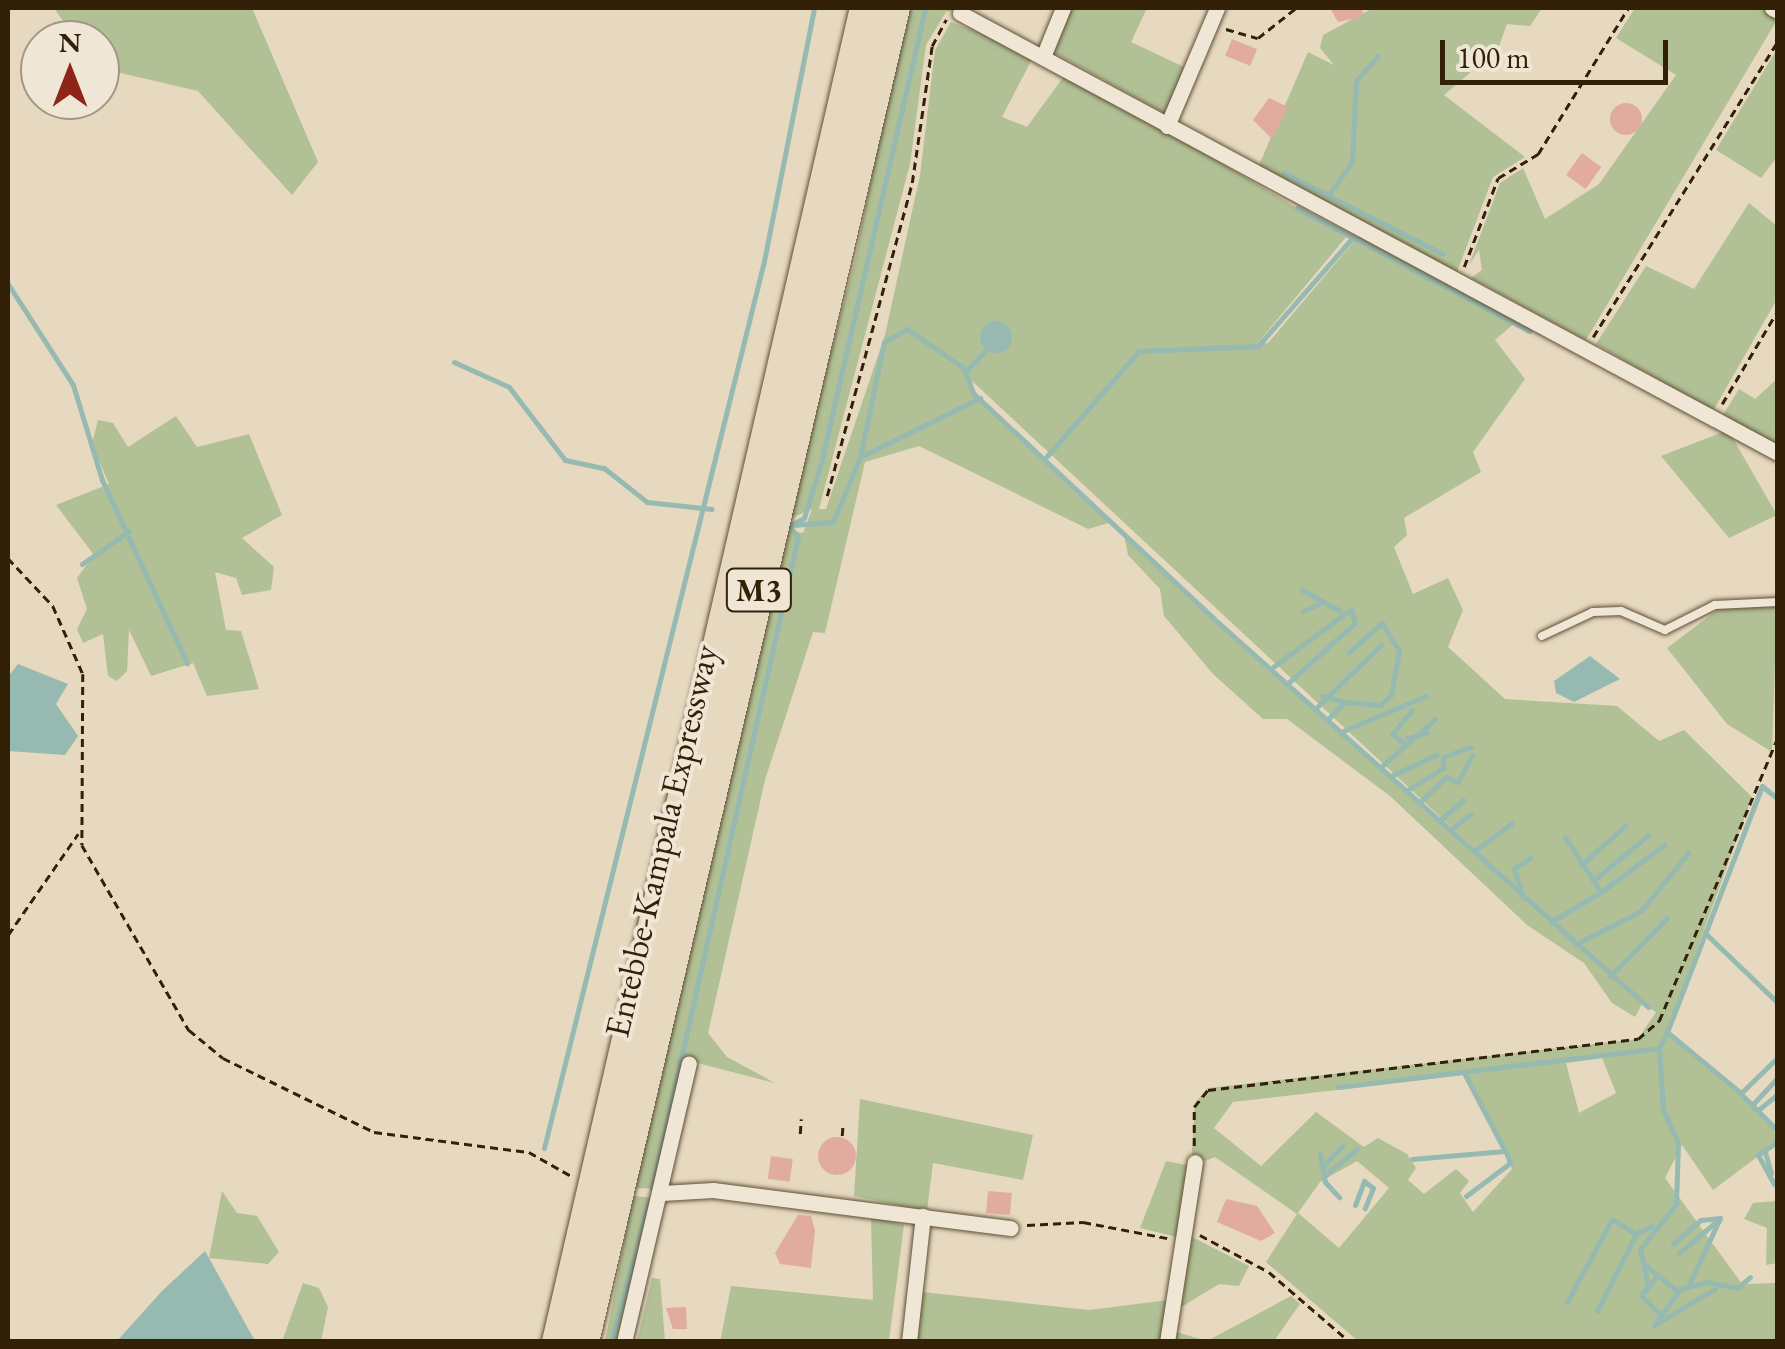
<!DOCTYPE html>
<html>
<head>
<meta charset="utf-8">
<style>
  body { margin:0 }
  #map { position:relative; width:1785px; height:1349px; overflow:hidden; background:#e6d9bf; font-family:"EB Garamond",serif }
  div>[style] { position:absolute }
  .green>* { inset:0; background:#b1c095 }
  .water>* { inset:0; background:#96bab1 }
  .round { border-radius:50% }
  .stream>* { height:5px; margin:-2.5px; padding:0 2.5px; transform-origin:2.5px; border-radius:2.5px; background:#96bab1 }
  .building>* { inset:0; background:#e1ac9f; transform-origin:0 0 }
  .path>* { height:2.5px; margin-top:-1.25px; transform-origin:0; background:repeating-linear-gradient(90deg,#322107 0 8px,transparent 0 13px) }
  .roads { filter:drop-shadow(0 0 2px #5f4f35) drop-shadow(0 0 2px #5f4f35) }
  .service>* { height:8px; margin:-4px; padding:0 4px; transform-origin:4px; border-radius:4px; background:#efe6d5 }
  .minor>* { height:15px; margin:-7.5px; padding:0 7.5px; transform-origin:7.5px; border-radius:7.5px; background:#efe6d5 }
  .motorway>* { height:30px; margin:-15px; padding:0 15px; transform-origin:15px; border-radius:15px; background:#e6d9bf }
  span { translate:-50% -50%; white-space:nowrap; text-align:center; line-height:1.15; -webkit-text-stroke:8px #efe6d5; paint-order:stroke }
  .shield-label span { padding:2px 8px; background:#efe6d5; border:2px solid; border-radius:8px; -webkit-text-stroke-width:0 }
  .shield-label { font-size:32px; color:#322107; font-weight:700 }
  .street-label { font-size:35px; color:#322107 }
  .frame { position:absolute; inset:0; border:10px solid #322107; pointer-events:none }
  .north { position:absolute; left:20px; top:20px; width:100px; height:100px; box-sizing:border-box; background:#efe6d5; border:2px solid #a39783; border-radius:50%; rotate:0deg; font-size:28px; font-weight:700; line-height:40px; text-align:center; color:#322107 }
  .north::after { content:''; display:block; margin:auto; width:35px; height:45px; background:#8f2418; clip-path:polygon(50% 0,100% 100%,50% 72%,0 100%) }
  .scale { position:absolute; left:1440px; top:40px; width:228px; height:45px; box-sizing:border-box; border:5px solid #322107; border-top:0; padding-left:12px; font-size:30px; line-height:35px; white-space:nowrap; color:#322107; -webkit-text-stroke:8px #efe6d5; paint-order:stroke }
</style>
</head>
<body>
<div id="map">
  <div class="green">
    <i style="clip-path:polygon(54px 8px,252px 8px,318px 162px,292px 195px,198px 91px,112px 71px,100px 61px,100px 40px,76px 40px)"></i>
    <i style="clip-path:polygon(evenodd,906px 8px,963px 8px,946px 12px,926px 45px,910px 164px,819px 509px,826px 509px,885px 335px,920px 175px,935px 50px,951px 22px,1034px 55px,1002px 117px,1027px 127px,1067px 72px,1346px 237px,1257px 344px,1148px 352px,1268px 343px,1361px 233px,1524px 315px,1495px 340px,1525px 379px,1473px 452px,1481px 472px,1404px 518px,1407px 535px,1394px 547px,1413px 594px,1448px 578px,1463px 610px,1448px 647px,1505px 699px,1617px 706px,1659px 741px,1684px 730px,1752px 797px,1667px 1032px,1772px 1123px,1777px 1142px,1713px 1190px,1682px 1145px,1665px 1178px,1742px 1284px,1777px 1283px,1777px 1341px,1358px 1341px,1266px 1262px,1297px 1214px,1215px 1157px,1191px 1167px,1181px 1238px,1140px 1228px,1166px 1161px,1191px 1166px,1195px 1103px,1208px 1088px,1638px 1039px,1656px 1012px,1642px 1004px,1635px 1017px,1612px 1003px,1584px 963px,1527px 925px,1390px 796px,1287px 719px,1263px 719px,1213px 674px,1164px 616px,1160px 589px,1128px 555px,1124px 535px,1624px 988px,972px 381px,973px 393px,1112px 522px,1088px 529px,919px 446px,865px 462px,825px 633px,813px 632px,765px 780px,708px 1033px,727px 1057px,775px 1083px,686px 1060px,659px 1189px,635px 1188px,785px 530px,803px 533px,812px 509px,787px 520px,855px 260px,906px 8px,1602px 1058px,1616px 1093px,1579px 1113px,1566px 1063px,1602px 1058px,906px 8px,1465px 1075px,1512px 1169px,1473px 1212px,1460px 1193px,1469px 1181px,1456px 1169px,1424px 1194px,1408px 1180px,1416px 1168px,1407px 1154px,1378px 1138px,1364px 1147px,1316px 1112px,1261px 1166px,1214px 1128px,1233px 1102px,1465px 1075px,906px 8px,1357px 1161px,1389px 1188px,1339px 1248px,1298px 1213px,1320px 1182px,1357px 1161px)"></i>
    <i style="clip-path:polygon(1065px 8px,1147px 8px,1131px 42px,1186px 68px,1168px 115px,1051px 51px)"></i>
    <i style="clip-path:polygon(1373px 8px,1542px 8px,1530px 26px,1507px 24px,1498px 49px,1444px 95px,1525px 157px,1493px 177px,1457px 272px,1256px 172px,1308px 52px,1334px 65px,1320px 48px,1323px 35px)"></i>
    <i style="clip-path:polygon(1635px 8px,1761px 8px,1777px 20px,1586px 340px,1471px 278px,1482px 270px,1479px 250px,1469px 265px,1500px 183px,1523px 168px,1545px 219px,1599px 184px,1676px 75px,1616px 38px)"></i>
    <i style="clip-path:polygon(1777px 49px,1777px 157px,1761px 178px,1716px 150px)"></i>
    <i style="clip-path:polygon(1749px 203px,1777px 226px,1777px 299px,1713px 411px,1596px 344px,1646px 266px,1694px 289px)"></i>
    <i style="clip-path:polygon(1777px 379px,1777px 447px,1723px 415px,1739px 389px,1755px 399px)"></i>
    <i style="clip-path:polygon(176px 416px,197px 447px,249px 434px,282px 515px,242px 538px,274px 567px,271px 590px,242px 595px,236px 578px,215px 572px,226px 630px,241px 631px,259px 689px,207px 696px,193px 663px,151px 676px,129px 630px,127px 671px,117px 681px,108px 676px,103px 634px,83px 643px,77px 629px,87px 609px,77px 578px,94px 555px,56px 505px,109px 484px,92px 444px,98px 420px,113px 423px,128px 447px)"></i>
    <i style="clip-path:polygon(1728px 430px,1777px 515px,1729px 538px,1661px 456px)"></i>
    <i style="clip-path:polygon(1724px 605px,1777px 605px,1772px 752px,1727px 724px,1667px 648px)"></i>
    <i style="clip-path:polygon(860px 1099px,1033px 1135px,1023px 1180px,933px 1163px,927px 1211px,854px 1196px)"></i>
    <i style="clip-path:polygon(222px 1191px,237px 1213px,257px 1216px,279px 1252px,268px 1264px,209px 1258px)"></i>
    <i style="clip-path:polygon(633px 1196px,656px 1198px,622px 1341px,605px 1342px)"></i>
    <i style="clip-path:polygon(1777px 1201px,1777px 1263px,1766px 1265px,1767px 1228px,1744px 1219px,1753px 1203px)"></i>
    <i style="clip-path:polygon(871px 1217px,904px 1225px,889px 1341px,720px 1342px,731px 1286px,873px 1300px)"></i>
    <i style="clip-path:polygon(1190px 1236px,1249px 1266px,1239px 1286px,1219px 1284px,1178px 1309px)"></i>
    <i style="clip-path:polygon(652px 1278px,660px 1279px,665px 1341px,637px 1341px)"></i>
    <i style="clip-path:polygon(303px 1283px,319px 1288px,328px 1307px,321px 1341px,282px 1341px)"></i>
    <i style="clip-path:polygon(922px 1292px,1089px 1310px,1168px 1300px,1161px 1341px,915px 1342px)"></i>
    <i style="clip-path:polygon(1291px 1296px,1300px 1304px,1274px 1341px,1173px 1342px,1176px 1332px,1207px 1341px)"></i>
  </div>
  <div class="water">
    <i class="round" style="left:980px;top:321px;width:32px;height:32px"></i>
    <i style="clip-path:polygon(1590px 656px,1620px 679px,1574px 702px,1556px 693px,1554px 681px)"></i>
    <i style="clip-path:polygon(18px 664px,68px 684px,56px 704px,78px 736px,65px 755px,8px 751px,8px 677px)"></i>
    <i style="clip-path:polygon(205px 1251px,255px 1341px,117px 1341px,162px 1291px)"></i>
  </div>
  <div class="stream">
    <i style="left:1284px;top:173px;width:178px;rotate:27deg"></i>
    <i style="left:1328px;top:196px;width:42px;rotate:-54.8deg"></i>
    <i style="left:1352px;top:162px;width:81px;rotate:-87.2deg"></i>
    <i style="left:1356px;top:81px;width:33px;rotate:-49deg"></i>
    <i style="left:1297px;top:208px;width:263px;rotate:27.9deg"></i>
    <i style="left:8px;top:284px;width:120px;rotate:57.2deg"></i>
    <i style="left:73px;top:385px;width:99px;rotate:73deg"></i>
    <i style="left:102px;top:480px;width:202px;rotate:65.1deg"></i>
    <i style="left:454px;top:362px;width:60px;rotate:24.4deg"></i>
    <i style="left:509px;top:387px;width:92px;rotate:52.5deg"></i>
    <i style="left:565px;top:460px;width:40px;rotate:12deg"></i>
    <i style="left:604px;top:468px;width:55px;rotate:38.3deg"></i>
    <i style="left:647px;top:502px;width:65px;rotate:6.1deg"></i>
    <i style="left:965px;top:372px;width:30px;rotate:-46deg"></i>
    <i style="left:1047px;top:456px;width:140px;rotate:-48.8deg"></i>
    <i style="left:1139px;top:351px;width:119px;rotate:-2.4deg"></i>
    <i style="left:1258px;top:346px;width:145px;rotate:-48.9deg"></i>
    <i style="left:860px;top:457px;width:117px;rotate:-78.2deg"></i>
    <i style="left:884px;top:342px;width:26px;rotate:-29deg"></i>
    <i style="left:907px;top:329px;width:69px;rotate:34.4deg"></i>
    <i style="left:964px;top:368px;width:27px;rotate:70deg"></i>
    <i style="left:973px;top:393px;width:328px;rotate:43.1deg"></i>
    <i style="left:1212px;top:617px;width:585px;rotate:41.81deg"></i>
    <i style="left:792px;top:525px;width:41px;rotate:-4.2deg"></i>
    <i style="left:833px;top:522px;width:70px;rotate:-67.4deg"></i>
    <i style="left:860px;top:457px;width:134px;rotate:-26.2deg"></i>
    <i style="left:789px;top:526px;width:17px;rotate:-28deg"></i>
    <i style="left:804px;top:518px;width:58px;rotate:-72.8deg"></i>
    <i style="left:821px;top:463px;width:467px;rotate:-77.1deg"></i>
    <i style="left:82px;top:564px;width:57px;rotate:-35.1deg"></i>
    <i style="left:1302px;top:590px;width:43px;rotate:28.9deg"></i>
    <i style="left:1303px;top:611px;width:22px;rotate:-24deg"></i>
    <i style="left:1273px;top:667px;width:97px;rotate:-36.6deg"></i>
    <i style="left:1351px;top:609px;width:15px;rotate:74deg"></i>
    <i style="left:1355px;top:623px;width:89px;rotate:138.2deg"></i>
    <i style="left:1323px;top:696px;width:23px;rotate:15deg"></i>
    <i style="left:1317px;top:707px;width:89px;rotate:-44.1deg"></i>
    <i style="left:1329px;top:718px;width:23px;rotate:-45deg"></i>
    <i style="left:1345px;top:702px;width:35px;rotate:5deg"></i>
    <i style="left:1380px;top:705px;width:15px;rotate:-42deg"></i>
    <i style="left:1391px;top:695px;width:45px;rotate:-79.7deg"></i>
    <i style="left:1399px;top:651px;width:33px;rotate:-121deg"></i>
    <i style="left:1382px;top:623px;width:44px;rotate:138.7deg"></i>
    <i style="left:1343px;top:731px;width:90px;rotate:-22.9deg"></i>
    <i style="left:1407px;top:738px;width:21px;rotate:-14deg"></i>
    <i style="left:1402px;top:742px;width:13px;rotate:-141deg"></i>
    <i style="left:1392px;top:734px;width:31px;rotate:-50deg"></i>
    <i style="left:1382px;top:766px;width:71px;rotate:-41.6deg"></i>
    <i style="left:1391px;top:776px;width:50px;rotate:-25deg"></i>
    <i style="left:1762px;top:786px;width:264px;rotate:111.1deg"></i>
    <i style="left:1667px;top:1032px;width:96px;rotate:39.5deg"></i>
    <i style="left:1741px;top:1093px;width:52px;rotate:-44.2deg"></i>
    <i style="left:1762px;top:786px;width:21px;rotate:39deg"></i>
    <i style="left:1406px;top:791px;width:44px;rotate:-31.9deg"></i>
    <i style="left:1443px;top:768px;width:11px;rotate:-90deg"></i>
    <i style="left:1443px;top:757px;width:30px;rotate:-20deg"></i>
    <i style="left:1419px;top:803px;width:37px;rotate:-44deg"></i>
    <i style="left:1446px;top:777px;width:13px;rotate:23deg"></i>
    <i style="left:1458px;top:782px;width:30px;rotate:-62deg"></i>
    <i style="left:1439px;top:821px;width:32px;rotate:-41deg"></i>
    <i style="left:1450px;top:830px;width:26px;rotate:-37deg"></i>
    <i style="left:1476px;top:850px;width:45px;rotate:-36.9deg"></i>
    <i style="left:1581px;top:865px;width:60px;rotate:-41.6deg"></i>
    <i style="left:1593px;top:881px;width:72px;rotate:-39.9deg"></i>
    <i style="left:1601px;top:892px;width:79px;rotate:-36.7deg"></i>
    <i style="left:1523px;top:898px;width:31px;rotate:-107deg"></i>
    <i style="left:1514px;top:868px;width:19px;rotate:-32deg"></i>
    <i style="left:1551px;top:922px;width:58px;rotate:-31deg"></i>
    <i style="left:1601px;top:892px;width:66px;rotate:-123.2deg"></i>
    <i style="left:1705px;top:933px;width:101px;rotate:43.8deg"></i>
    <i style="left:1576px;top:944px;width:73px;rotate:-26.9deg"></i>
    <i style="left:1641px;top:911px;width:75px;rotate:-51deg"></i>
    <i style="left:1610px;top:976px;width:81px;rotate:-45.5deg"></i>
    <i style="left:1338px;top:1087px;width:323px;rotate:-6.9deg"></i>
    <i style="left:1741px;top:1094px;width:52px;rotate:45deg"></i>
    <i style="left:1753px;top:1104px;width:37px;rotate:-47deg"></i>
    <i style="left:1758px;top:1110px;width:26px;rotate:-39deg"></i>
    <i style="left:544px;top:1148px;width:914px;rotate:-76.07deg"></i>
    <i style="left:764px;top:261px;width:258px;rotate:-78.8deg"></i>
    <i style="left:1765px;top:1152px;width:22px;rotate:74deg"></i>
    <i style="left:1320px;top:1154px;width:28px;rotate:80deg"></i>
    <i style="left:1325px;top:1182px;width:21px;rotate:47deg"></i>
    <i style="left:1412px;top:1159px;width:93px;rotate:-4.9deg"></i>
    <i style="left:1505px;top:1151px;width:90px;rotate:-117.7deg"></i>
    <i style="left:1322px;top:1167px;width:30px;rotate:-46deg"></i>
    <i style="left:1325px;top:1175px;width:41px;rotate:-39.1deg"></i>
    <i style="left:1774px;top:1184px;width:33px;rotate:-119deg"></i>
    <i style="left:1758px;top:1155px;width:24px;rotate:-35deg"></i>
    <i style="left:652px;top:1188px;width:667px;rotate:-77.36deg"></i>
    <i style="left:798px;top:537px;width:14px;rotate:-129deg"></i>
    <i style="left:1466px;top:1196px;width:55px;rotate:-36.9deg"></i>
    <i style="left:1510px;top:1163px;width:12px;rotate:-110deg"></i>
    <i style="left:1355px;top:1205px;width:26px;rotate:-69deg"></i>
    <i style="left:1364px;top:1181px;width:11px;rotate:38deg"></i>
    <i style="left:1373px;top:1188px;width:22px;rotate:112deg"></i>
    <i style="left:1673px;top:1244px;width:37px;rotate:-41deg"></i>
    <i style="left:1701px;top:1220px;width:19px;rotate:-6deg"></i>
    <i style="left:1679px;top:1253px;width:51px;rotate:-40.2deg"></i>
    <i style="left:1644px;top:1264px;width:41px;rotate:39.1deg"></i>
    <i style="left:1676px;top:1290px;width:32px;rotate:-14deg"></i>
    <i style="left:1707px;top:1282px;width:31px;rotate:11deg"></i>
    <i style="left:1737px;top:1288px;width:17px;rotate:-40deg"></i>
    <i style="left:1658px;top:1275px;width:26px;rotate:130deg"></i>
    <i style="left:1641px;top:1295px;width:25px;rotate:45deg"></i>
    <i style="left:1648px;top:1286px;width:38px;rotate:-102deg"></i>
    <i style="left:1640px;top:1249px;width:58px;rotate:-51.3deg"></i>
    <i style="left:1676px;top:1204px;width:61px;rotate:-88.1deg"></i>
    <i style="left:1678px;top:1143px;width:37px;rotate:-114deg"></i>
    <i style="left:1663px;top:1109px;width:61px;rotate:-93.8deg"></i>
    <i style="left:1659px;top:1048px;width:18px;rotate:-63deg"></i>
    <i style="left:1688px;top:1287px;width:76px;rotate:-65.1deg"></i>
    <i style="left:1678px;top:1292px;width:41px;rotate:126deg"></i>
    <i style="left:1654px;top:1325px;width:71px;rotate:-30.5deg"></i>
    <i style="left:1567px;top:1302px;width:94px;rotate:-61.5deg"></i>
    <i style="left:1612px;top:1219px;width:28px;rotate:32deg"></i>
    <i style="left:1636px;top:1234px;width:18px;rotate:-27deg"></i>
    <i style="left:1597px;top:1311px;width:86px;rotate:-63.1deg"></i>
    <i style="left:611px;top:1342px;width:143px;rotate:-75deg"></i>
  </div>
  <div class="building">
    <i style="clip-path:polygon(1330px 8px,1363px 8px,1362px 17px,1338px 22px)"></i>
    <i style="left:1232px;top:39px;width:27px;height:18px;rotate:22deg"></i>
    <i style="clip-path:polygon(1269px 98px,1288px 107px,1272px 139px,1253px 120px)"></i>
    <i class="round" style="left:1610px;top:103px;width:32px;height:32px"></i>
    <i style="left:1582px;top:153px;width:24px;height:27px;rotate:36deg"></i>
    <i class="round" style="left:818px;top:1137px;width:38px;height:38px"></i>
    <i style="left:771px;top:1156px;width:22px;height:23px;rotate:8deg"></i>
    <i style="left:988px;top:1191px;width:24px;height:22px;rotate:5deg"></i>
    <i style="clip-path:polygon(1226px 1199px,1257px 1206px,1275px 1233px,1261px 1241px,1217px 1222px)"></i>
    <i style="clip-path:polygon(798px 1215px,811px 1216px,815px 1230px,811px 1268px,780px 1264px,775px 1253px)"></i>
    <i style="clip-path:polygon(686px 1307px,687px 1329px,673px 1329px,666px 1308px)"></i>
  </div>
  <div class="path">
    <i style="left:1226px;top:29px;width:33px;rotate:16deg"></i>
    <i style="left:1258px;top:38px;width:48px;rotate:-38.3deg"></i>
    <i style="left:1464px;top:267px;width:95px;rotate:-69.1deg"></i>
    <i style="left:1498px;top:178px;width:47px;rotate:-31deg"></i>
    <i style="left:1538px;top:154px;width:172px;rotate:-58.3deg"></i>
    <i style="left:1593px;top:337px;width:349px;rotate:-58deg"></i>
    <i style="left:1722px;top:404px;width:109px;rotate:-59.2deg"></i>
    <i style="left:827px;top:496px;width:324px;rotate:-74.8deg"></i>
    <i style="left:912px;top:183px;width:138px;rotate:-81.7deg"></i>
    <i style="left:932px;top:46px;width:30px;rotate:-62deg"></i>
    <i style="left:8px;top:558px;width:66px;rotate:46.8deg"></i>
    <i style="left:53px;top:606px;width:74px;rotate:66.2deg"></i>
    <i style="left:83px;top:674px;width:171px;rotate:90.3deg"></i>
    <i style="left:82px;top:845px;width:214px;rotate:60deg"></i>
    <i style="left:189px;top:1030px;width:44px;rotate:39.5deg"></i>
    <i style="left:223px;top:1058px;width:168px;rotate:26.1deg"></i>
    <i style="left:374px;top:1132px;width:156px;rotate:7.4deg"></i>
    <i style="left:529px;top:1152px;width:51px;rotate:29.6deg"></i>
    <i style="left:8px;top:935px;width:123px;rotate:-55.3deg"></i>
    <i style="left:800px;top:1134px;width:15px;rotate:-86deg"></i>
    <i style="left:842px;top:1136px;width:13px;rotate:-86deg"></i>
    <i style="left:1194px;top:1146px;width:39px;rotate:-90deg"></i>
    <i style="left:1194px;top:1107px;width:22px;rotate:-51deg"></i>
    <i style="left:1208px;top:1090px;width:433px;rotate:-6.8deg"></i>
    <i style="left:1638px;top:1039px;width:28px;rotate:-41deg"></i>
    <i style="left:1659px;top:1021px;width:309px;rotate:-67.3deg"></i>
    <i style="left:1027px;top:1225px;width:56px;rotate:-3.1deg"></i>
    <i style="left:1083px;top:1222px;width:86px;rotate:10.8deg"></i>
    <i style="left:1200px;top:1235px;width:78px;rotate:28.2deg"></i>
    <i style="left:1269px;top:1272px;width:107px;rotate:40.8deg"></i>
    <i style="left:1508px;top:1342px;width:1px;rotate:-45deg"></i>
  </div>
  <div class="roads">
    <div class="service">
      <i style="left:1542px;top:636px;width:56px;rotate:-25.2deg"></i>
      <i style="left:1593px;top:612px;width:28px;rotate:-2deg"></i>
      <i style="left:1621px;top:611px;width:48px;rotate:23.4deg"></i>
      <i style="left:1665px;top:630px;width:56px;rotate:-26.6deg"></i>
      <i style="left:1715px;top:605px;width:63px;rotate:-2.7deg"></i>
    </div>
    <div class="minor">
      <i style="left:1772px;top:8px;width:7px;rotate:27deg"></i>
      <i style="left:960px;top:13px;width:929px;rotate:28.28deg"></i>
      <i style="left:1045px;top:52px;width:48px;rotate:-67.8deg"></i>
      <i style="left:1167px;top:126px;width:128px;rotate:-67deg"></i>
      <i style="left:662px;top:1193px;width:51px;rotate:-3.4deg"></i>
      <i style="left:713px;top:1190px;width:300px;rotate:7.3deg"></i>
      <i style="left:624px;top:1342px;width:286px;rotate:-76.9deg"></i>
      <i style="left:909px;top:1342px;width:127px;rotate:-83.7deg"></i>
      <i style="left:1167px;top:1342px;width:182px;rotate:-81.2deg"></i>
    </div>
    <div class="motorway">
      <i style="left:557px;top:1342px;width:1369px;rotate:-77deg"></i>
      <i style="left:584px;top:1342px;width:1370px;rotate:-76.88deg"></i>
    </div>
  </div>
  <div class="shield-label">
    <span style="left:759px;top:590px">M3</span>
  </div>
  <div class="street-label">
    <span style="left:661px;top:841px;rotate:-77deg">Entebbe-Kampala Expressway</span>
  </div>
  <div class="frame"></div>
  <div class="north">N</div>
  <div class="scale">100 m</div>
</div>
</body>
</html>
